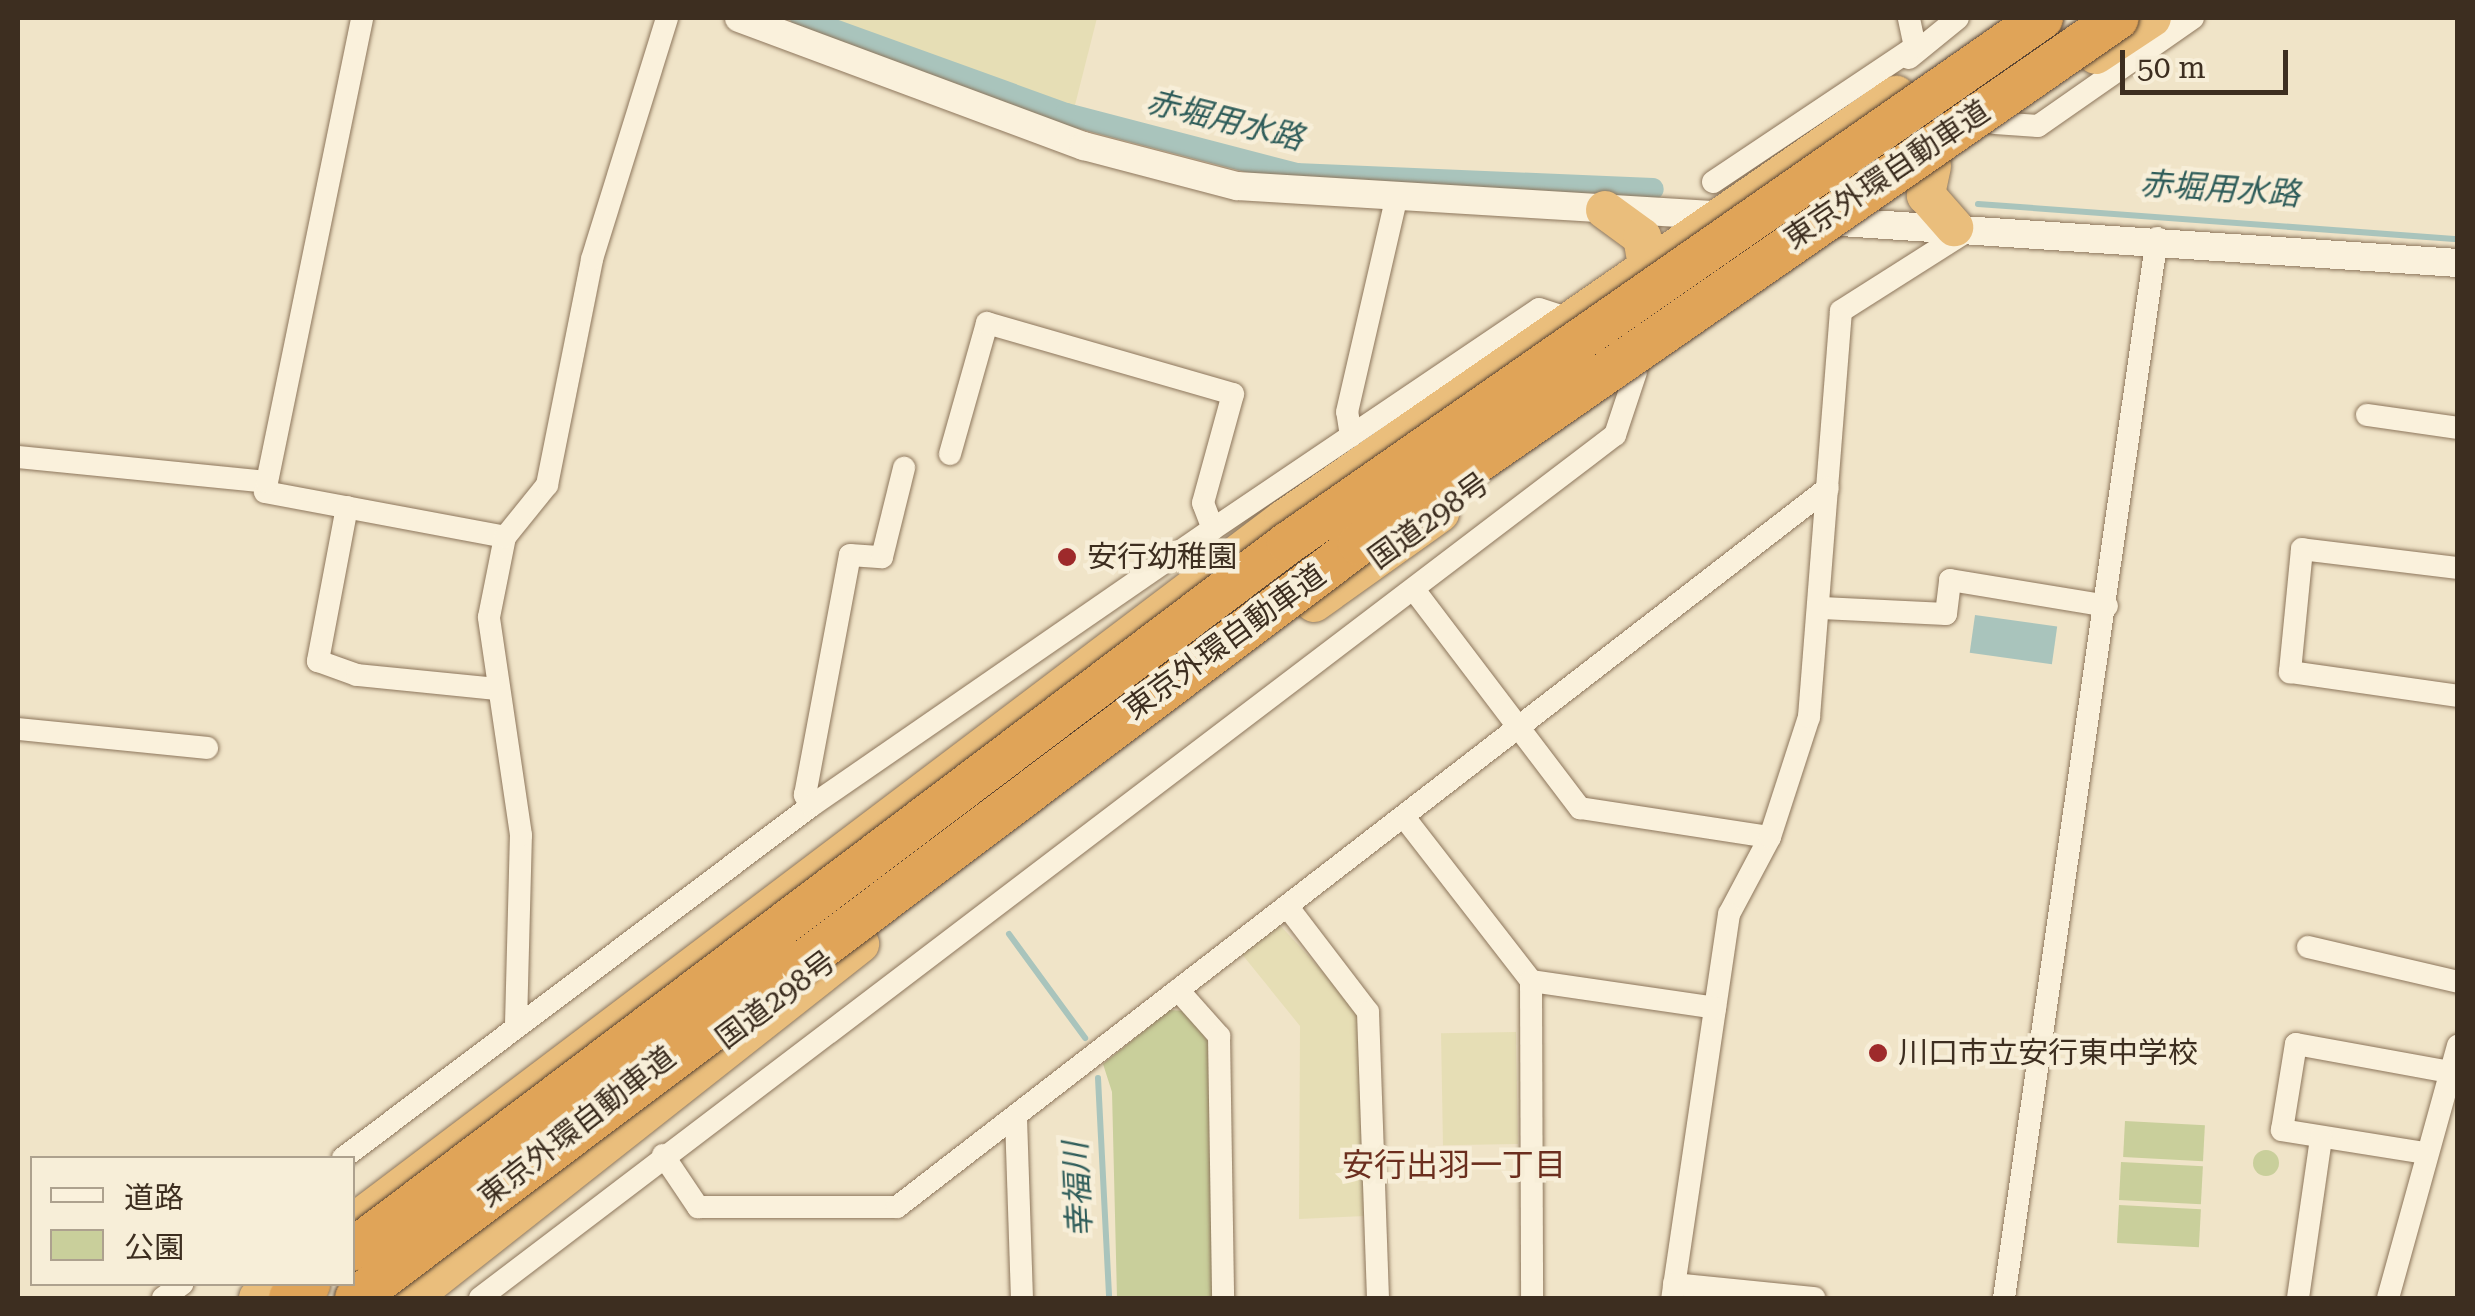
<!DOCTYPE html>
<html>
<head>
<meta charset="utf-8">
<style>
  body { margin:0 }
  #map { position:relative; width:2475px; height:1316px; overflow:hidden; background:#f0e4c8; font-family:"Roboto Serif","Noto Sans JP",serif }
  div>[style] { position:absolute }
  .farmland>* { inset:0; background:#e6deb5; transform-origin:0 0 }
  .green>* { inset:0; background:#c9cf9b; transform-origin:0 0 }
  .round { border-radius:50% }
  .water>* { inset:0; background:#a9c4bc; transform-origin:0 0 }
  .stream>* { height:6px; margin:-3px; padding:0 3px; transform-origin:3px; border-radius:3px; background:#a9c4bc }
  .canal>* { height:22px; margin:-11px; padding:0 11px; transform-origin:11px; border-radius:11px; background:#a9c4bc }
  .roads { filter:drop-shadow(0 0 2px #8d765c) drop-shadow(0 0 2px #8d765c) }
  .minor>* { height:22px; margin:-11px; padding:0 11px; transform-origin:11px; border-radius:11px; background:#faf1dc }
  .tertiary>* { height:28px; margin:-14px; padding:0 14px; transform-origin:14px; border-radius:14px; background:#faf1dc }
  .trunk>* { height:38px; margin:-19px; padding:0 19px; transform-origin:19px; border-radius:19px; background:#eabe7c }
  .motorway>* { height:42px; margin:-21px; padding:0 21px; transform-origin:21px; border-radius:21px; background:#e0a458 }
  .bridges { filter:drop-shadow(0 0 2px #5b4430) drop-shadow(0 0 2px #5b4430) }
  .motorway-bridge>* { height:42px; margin:-21px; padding:0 21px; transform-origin:21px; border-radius:21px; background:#e0a458 }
  .dots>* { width:28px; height:28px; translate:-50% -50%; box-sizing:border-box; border:5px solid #f7eed8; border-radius:50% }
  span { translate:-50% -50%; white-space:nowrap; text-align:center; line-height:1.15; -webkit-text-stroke:9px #f7eed8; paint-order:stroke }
  .street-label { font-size:30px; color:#3d2e20 }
  .poi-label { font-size:30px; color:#3d2e20 }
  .left { translate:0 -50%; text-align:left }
  .water-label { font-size:32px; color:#2f5d5a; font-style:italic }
  .neighbourhood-label { font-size:32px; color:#6b2e1e }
  .frame { position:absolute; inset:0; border:20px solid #3d2e20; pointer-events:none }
  .legend { position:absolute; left:30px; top:1156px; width:325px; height:130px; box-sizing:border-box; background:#f7eed8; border:2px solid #ada18e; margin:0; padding:12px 18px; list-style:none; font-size:30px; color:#3d2e20 }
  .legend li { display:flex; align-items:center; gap:20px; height:50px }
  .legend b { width:50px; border:2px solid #ada18e }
  .scale { position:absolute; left:2120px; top:50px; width:168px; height:45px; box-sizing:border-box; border:5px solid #3d2e20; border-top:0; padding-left:12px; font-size:30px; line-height:35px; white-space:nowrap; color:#3d2e20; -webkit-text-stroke:8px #f7eed8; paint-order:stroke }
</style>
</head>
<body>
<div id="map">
  <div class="farmland">
    <i style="clip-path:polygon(816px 18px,1097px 18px,1073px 113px)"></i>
    <i style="clip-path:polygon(1278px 923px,1357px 1009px,1365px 1216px,1299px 1219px,1300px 1026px,1241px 953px)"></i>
    <i style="left:1516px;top:1032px;width:112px;height:75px;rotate:89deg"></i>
  </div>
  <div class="green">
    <i style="clip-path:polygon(1170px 1010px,1186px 1011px,1209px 1043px,1214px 1298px,1117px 1298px,1112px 1092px,1103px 1064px)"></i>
    <i style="left:2125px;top:1121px;width:80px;height:36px;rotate:3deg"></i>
    <i class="round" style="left:2253px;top:1150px;width:26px;height:26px"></i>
    <i style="left:2121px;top:1162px;width:82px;height:38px;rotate:3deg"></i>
    <i style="left:2119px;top:1205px;width:82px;height:38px;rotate:3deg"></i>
  </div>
  <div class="water">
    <i style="left:1975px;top:615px;width:83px;height:38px;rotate:8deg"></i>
  </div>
  <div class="stream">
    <i style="left:1978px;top:204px;width:481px;rotate:4.2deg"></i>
    <i style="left:1009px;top:934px;width:129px;rotate:53.8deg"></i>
    <i style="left:1098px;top:1078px;width:220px;rotate:87.1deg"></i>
  </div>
  <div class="canal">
    <i style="left:801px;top:18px;width:282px;rotate:19.9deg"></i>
    <i style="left:1066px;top:114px;width:238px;rotate:14.6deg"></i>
    <i style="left:1296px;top:174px;width:357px;rotate:2.4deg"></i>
  </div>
  <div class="roads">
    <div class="minor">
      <i style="left:1909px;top:58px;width:63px;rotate:-39.2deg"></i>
      <i style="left:1995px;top:123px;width:43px;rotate:4deg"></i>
      <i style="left:2038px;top:126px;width:189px;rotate:-34.9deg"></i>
      <i style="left:1713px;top:182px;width:243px;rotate:-33.8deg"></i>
      <i style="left:1915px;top:47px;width:30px;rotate:-102deg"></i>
      <i style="left:2367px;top:415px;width:92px;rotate:8.1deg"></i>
      <i style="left:1351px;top:436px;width:24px;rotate:-99deg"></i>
      <i style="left:1347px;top:412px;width:218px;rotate:-77deg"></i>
      <i style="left:950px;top:454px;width:136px;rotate:-74.2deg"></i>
      <i style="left:987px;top:323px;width:256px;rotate:16.1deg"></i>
      <i style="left:1233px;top:394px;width:113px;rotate:105.4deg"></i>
      <i style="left:1203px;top:503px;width:28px;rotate:69deg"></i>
      <i style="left:18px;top:457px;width:250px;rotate:5.7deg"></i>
      <i style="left:267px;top:482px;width:10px;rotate:101deg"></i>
      <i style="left:265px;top:492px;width:244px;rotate:10.6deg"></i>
      <i style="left:267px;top:482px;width:474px;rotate:-78.4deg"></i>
      <i style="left:347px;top:507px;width:157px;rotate:100.7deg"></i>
      <i style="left:318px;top:661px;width:41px;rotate:19.7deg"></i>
      <i style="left:357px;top:675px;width:142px;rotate:5.7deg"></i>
      <i style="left:2458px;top:568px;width:157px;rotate:-173.1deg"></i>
      <i style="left:2302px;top:549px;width:124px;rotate:95.6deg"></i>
      <i style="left:2290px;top:672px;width:170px;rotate:8.1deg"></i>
      <i style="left:1415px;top:591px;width:273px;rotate:52.8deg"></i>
      <i style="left:1580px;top:808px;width:192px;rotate:8.7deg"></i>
      <i style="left:1770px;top:837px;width:87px;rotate:118deg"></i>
      <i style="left:1729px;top:914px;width:388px;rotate:98.4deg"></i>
      <i style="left:1822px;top:608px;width:124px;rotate:2.8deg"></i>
      <i style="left:1946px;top:614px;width:34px;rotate:-83deg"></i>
      <i style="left:1950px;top:580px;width:159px;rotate:9.4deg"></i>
      <i style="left:18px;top:729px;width:190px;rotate:5.7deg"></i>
      <i style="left:811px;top:806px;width:13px;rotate:-119deg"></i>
      <i style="left:805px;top:795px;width:244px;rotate:-79.4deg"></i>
      <i style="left:850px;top:555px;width:32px;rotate:4deg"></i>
      <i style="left:882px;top:557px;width:92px;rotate:-76.1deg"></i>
      <i style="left:1404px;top:817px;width:207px;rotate:52.2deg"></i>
      <i style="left:1531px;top:981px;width:186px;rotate:8.3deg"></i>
      <i style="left:1770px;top:837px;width:126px;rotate:-72deg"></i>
      <i style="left:1809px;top:717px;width:407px;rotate:-85.5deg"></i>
      <i style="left:1841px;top:311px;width:153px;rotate:-32.4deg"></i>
      <i style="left:1287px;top:906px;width:133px;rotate:52.6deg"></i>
      <i style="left:1368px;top:1012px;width:286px;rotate:88deg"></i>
      <i style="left:2308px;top:947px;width:154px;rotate:13.1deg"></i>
      <i style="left:1531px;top:981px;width:317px;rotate:89.8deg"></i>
      <i style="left:1178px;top:990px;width:62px;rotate:48.3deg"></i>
      <i style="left:1219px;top:1036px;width:262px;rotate:89.1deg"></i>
      <i style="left:516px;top:1024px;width:189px;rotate:-88.5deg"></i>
      <i style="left:521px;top:835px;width:220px;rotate:-98.4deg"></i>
      <i style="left:489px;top:617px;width:82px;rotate:-78.7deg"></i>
      <i style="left:505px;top:537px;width:67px;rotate:-51.1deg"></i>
      <i style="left:547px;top:485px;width:230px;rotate:-78.7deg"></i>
      <i style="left:592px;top:259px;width:252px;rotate:-72.7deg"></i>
      <i style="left:1016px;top:1118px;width:180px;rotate:88.1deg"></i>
      <i style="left:2425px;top:1153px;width:145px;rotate:-170.9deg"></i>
      <i style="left:2282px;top:1130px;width:87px;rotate:-80.8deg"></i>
      <i style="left:2296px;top:1044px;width:150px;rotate:10.3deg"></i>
      <i style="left:663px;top:1155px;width:63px;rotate:56.1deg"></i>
      <i style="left:698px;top:1207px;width:199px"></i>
      <i style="left:897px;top:1207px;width:1176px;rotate:-37.68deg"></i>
      <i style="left:343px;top:1158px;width:586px;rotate:-36.95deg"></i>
      <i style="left:811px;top:806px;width:488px;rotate:-34.6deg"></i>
      <i style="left:1213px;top:529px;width:393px;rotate:-34deg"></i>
      <i style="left:1539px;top:309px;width:29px;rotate:18deg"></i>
      <i style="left:1674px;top:1284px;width:141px;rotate:5.7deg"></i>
      <i style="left:163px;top:1298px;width:24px;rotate:-36deg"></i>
      <i style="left:480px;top:1298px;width:1426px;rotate:-37.25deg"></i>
      <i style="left:1615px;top:435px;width:66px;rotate:-71.6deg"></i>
      <i style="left:2004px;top:1298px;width:1071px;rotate:-81.79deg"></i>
      <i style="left:2298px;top:1298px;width:162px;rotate:-81.8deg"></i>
      <i style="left:2388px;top:1298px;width:262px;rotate:-74.5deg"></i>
    </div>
    <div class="tertiary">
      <i style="left:739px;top:18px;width:368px;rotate:20.4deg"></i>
      <i style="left:1084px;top:146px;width:158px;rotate:14.7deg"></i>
      <i style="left:1237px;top:186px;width:492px;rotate:3.5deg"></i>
      <i style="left:1826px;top:221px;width:633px;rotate:3.8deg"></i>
    </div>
    <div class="trunk">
      <i style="left:2096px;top:55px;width:67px;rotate:-33.5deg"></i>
      <i style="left:1932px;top:166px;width:30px;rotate:102deg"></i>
      <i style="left:1926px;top:195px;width:43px;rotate:48.8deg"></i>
      <i style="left:1605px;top:210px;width:46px;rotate:36.1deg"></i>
      <i style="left:1642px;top:237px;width:27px;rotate:80deg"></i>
      <i style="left:1314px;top:603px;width:155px;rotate:-35.5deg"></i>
      <i style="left:352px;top:1224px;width:1169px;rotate:-37.11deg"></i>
      <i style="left:1284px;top:519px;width:745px;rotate:-34.71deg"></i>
      <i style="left:258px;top:1298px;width:24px;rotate:-36deg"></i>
      <i style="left:411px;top:1298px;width:572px;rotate:-38.25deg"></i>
    </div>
    <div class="motorway">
      <i style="left:290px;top:1298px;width:24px;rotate:-36deg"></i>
    </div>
  </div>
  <div class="bridges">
    <div class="motorway-bridge">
      <i style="left:352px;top:1250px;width:1173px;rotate:-37.07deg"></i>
      <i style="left:1288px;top:543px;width:919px;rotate:-34.85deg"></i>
      <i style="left:356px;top:1298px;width:1255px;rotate:-36.93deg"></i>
      <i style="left:1359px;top:544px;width:923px;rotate:-34.72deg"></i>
    </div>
  </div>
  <div class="dots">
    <i style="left:1067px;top:557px;background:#9e2a2b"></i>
    <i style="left:1878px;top:1053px;background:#9e2a2b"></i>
  </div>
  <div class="street-label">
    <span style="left:1887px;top:175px;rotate:-34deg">東京外環自動車道</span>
    <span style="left:1429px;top:521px;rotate:-36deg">国道298号</span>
    <span style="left:1225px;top:642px;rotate:-36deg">東京外環自動車道</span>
    <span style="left:776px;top:1000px;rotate:-37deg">国道298号</span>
    <span style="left:577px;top:1127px;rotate:-38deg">東京外環自動車道</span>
  </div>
  <div class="poi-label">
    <span class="left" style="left:1087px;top:557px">安行幼稚園</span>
    <span class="left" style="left:1898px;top:1053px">川口市立安行東中学校</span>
  </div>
  <div class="water-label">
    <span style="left:1225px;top:120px;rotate:14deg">赤堀用水路</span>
    <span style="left:2220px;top:189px;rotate:4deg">赤堀用水路</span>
    <span style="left:1078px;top:1190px;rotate:-93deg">幸福川</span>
  </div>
  <div class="neighbourhood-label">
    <span style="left:1454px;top:1165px">安行出羽一丁目</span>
  </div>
  <div class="frame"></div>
  <ul class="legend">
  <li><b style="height:12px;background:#faf1dc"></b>道路</li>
  <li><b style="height:28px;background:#c9cf9b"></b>公園</li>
  </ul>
  <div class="scale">50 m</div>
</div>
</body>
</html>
